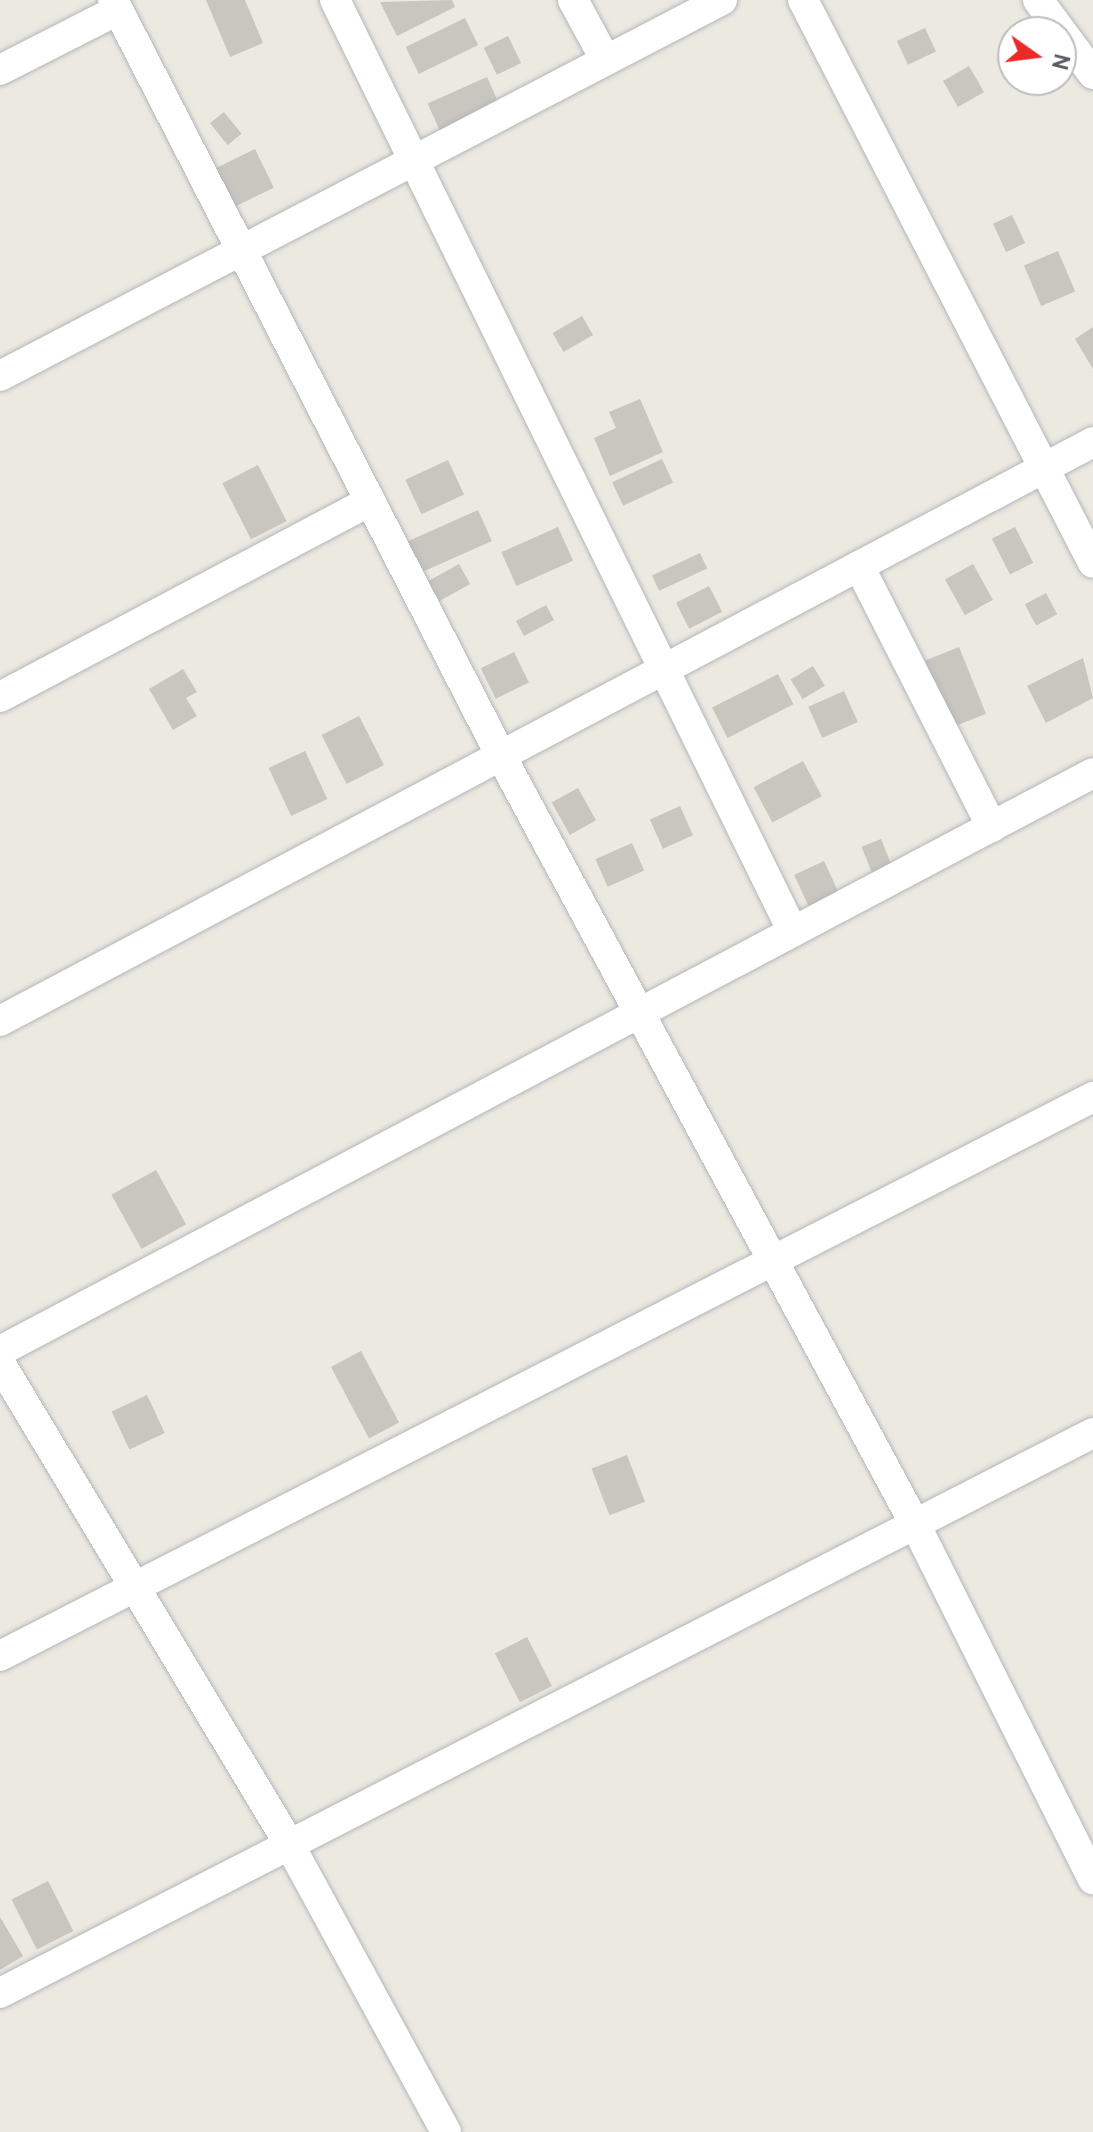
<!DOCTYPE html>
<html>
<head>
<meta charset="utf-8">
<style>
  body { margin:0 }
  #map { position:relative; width:1093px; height:2132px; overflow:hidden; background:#ece9e0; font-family:Overpass,sans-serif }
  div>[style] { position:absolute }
  .building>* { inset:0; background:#c9c5bf; transform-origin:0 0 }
  .roads { filter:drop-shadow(0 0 2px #b3b7bb) drop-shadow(0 0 2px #b3b7bb) }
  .minor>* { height:30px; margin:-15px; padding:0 15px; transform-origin:15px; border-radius:15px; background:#fff }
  span { translate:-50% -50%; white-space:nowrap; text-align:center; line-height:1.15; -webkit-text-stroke:8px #fff; paint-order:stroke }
  .north { position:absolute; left:997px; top:16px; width:80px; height:80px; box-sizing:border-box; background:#fff; border:2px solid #bdbec0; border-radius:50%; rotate:104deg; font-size:22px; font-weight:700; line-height:32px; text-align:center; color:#595d61 }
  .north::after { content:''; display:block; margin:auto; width:28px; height:36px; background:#eb2a28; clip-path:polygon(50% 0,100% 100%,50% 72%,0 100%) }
</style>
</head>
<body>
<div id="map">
  <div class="building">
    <i style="clip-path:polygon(206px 0,245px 0,263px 43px,230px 57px)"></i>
    <i style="clip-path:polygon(452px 0,455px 7px,397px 36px,380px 2px)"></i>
    <i style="left:465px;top:18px;width:30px;height:66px;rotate:64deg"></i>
    <i style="left:925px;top:28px;width:26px;height:31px;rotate:65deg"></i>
    <i style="left:508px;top:36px;width:30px;height:27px;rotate:64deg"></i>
    <i style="left:969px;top:66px;width:30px;height:30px;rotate:60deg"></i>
    <i style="left:487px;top:77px;width:39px;height:65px;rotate:66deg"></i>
    <i style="left:224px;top:112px;width:28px;height:18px;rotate:51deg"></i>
    <i style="left:255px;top:149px;width:43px;height:52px;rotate:64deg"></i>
    <i style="left:1012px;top:215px;width:31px;height:21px;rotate:65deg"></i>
    <i style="left:1058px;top:251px;width:44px;height:37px;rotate:67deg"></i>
    <i style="left:582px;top:316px;width:22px;height:34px;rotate:60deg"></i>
    <i style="clip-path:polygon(1093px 327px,1093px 369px,1075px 339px)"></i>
    <i style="clip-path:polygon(640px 399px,663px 452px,610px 476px,594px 438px,616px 428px,609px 412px)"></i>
    <i style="left:662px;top:459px;width:26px;height:55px;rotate:65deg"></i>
    <i style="left:448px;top:460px;width:38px;height:47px;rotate:65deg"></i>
    <i style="left:258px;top:465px;width:63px;height:40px;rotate:63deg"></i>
    <i style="left:478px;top:510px;width:34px;height:81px;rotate:66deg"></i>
    <i style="left:558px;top:527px;width:37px;height:62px;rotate:66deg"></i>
    <i style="left:1015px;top:527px;width:40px;height:26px;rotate:63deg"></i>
    <i style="left:700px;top:553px;width:17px;height:53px;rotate:65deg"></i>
    <i style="left:459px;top:564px;width:23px;height:35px;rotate:61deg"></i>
    <i style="left:973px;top:564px;width:41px;height:32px;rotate:61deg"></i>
    <i style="left:709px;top:586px;width:29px;height:37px;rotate:63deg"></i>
    <i style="left:1046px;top:593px;width:24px;height:24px;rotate:62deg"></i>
    <i style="left:546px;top:605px;width:17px;height:34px;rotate:62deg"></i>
    <i style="left:959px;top:647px;width:72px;height:45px;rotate:68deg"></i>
    <i style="left:514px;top:652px;width:34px;height:37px;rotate:64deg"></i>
    <i style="clip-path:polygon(1083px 658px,1093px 698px,1046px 723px,1027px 686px)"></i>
    <i style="left:813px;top:666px;width:23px;height:26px;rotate:59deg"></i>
    <i style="clip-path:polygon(183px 669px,197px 692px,186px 698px,197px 716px,173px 730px,149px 689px)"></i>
    <i style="left:778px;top:674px;width:34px;height:74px;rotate:63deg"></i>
    <i style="left:844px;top:691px;width:34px;height:39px;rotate:66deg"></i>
    <i style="left:359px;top:716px;width:55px;height:42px;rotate:63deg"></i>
    <i style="left:305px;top:751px;width:53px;height:40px;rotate:65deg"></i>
    <i style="left:803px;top:761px;width:40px;height:56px;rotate:62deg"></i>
    <i style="left:578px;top:788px;width:37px;height:30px;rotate:61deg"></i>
    <i style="left:680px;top:806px;width:32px;height:33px;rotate:66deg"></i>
    <i style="left:881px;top:839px;width:29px;height:21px;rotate:68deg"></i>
    <i style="left:632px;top:843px;width:30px;height:40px;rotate:66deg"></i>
    <i style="left:824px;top:861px;width:38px;height:33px;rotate:65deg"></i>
    <i style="left:156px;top:1170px;width:62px;height:51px;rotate:61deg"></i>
    <i style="left:361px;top:1351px;width:81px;height:34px;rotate:62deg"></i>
    <i style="left:147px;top:1395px;width:42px;height:39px;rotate:65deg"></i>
    <i style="left:627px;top:1455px;width:50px;height:38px;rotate:69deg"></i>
    <i style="left:527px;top:1637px;width:55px;height:36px;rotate:63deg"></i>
    <i style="left:48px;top:1881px;width:56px;height:41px;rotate:63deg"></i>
    <i style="clip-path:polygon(0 1917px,23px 1956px,0 1970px)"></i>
  </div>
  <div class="roads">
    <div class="minor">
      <i style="left:113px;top:0;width:850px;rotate:62.83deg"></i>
      <i style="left:501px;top:756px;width:877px;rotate:61.68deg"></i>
      <i style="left:917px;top:1528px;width:393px;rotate:63.4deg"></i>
      <i style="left:335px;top:0;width:1038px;rotate:63.83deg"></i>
      <i style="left:573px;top:0;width:67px;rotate:61.5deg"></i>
      <i style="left:803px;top:0;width:633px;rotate:62.75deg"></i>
      <i style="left:1038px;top:0;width:92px;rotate:53.4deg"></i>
      <i style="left:0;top:70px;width:132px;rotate:-27deg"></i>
      <i style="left:0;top:376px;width:814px;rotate:-27.51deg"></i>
      <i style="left:859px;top:566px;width:293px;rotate:63deg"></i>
      <i style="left:0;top:697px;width:419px;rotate:-27.9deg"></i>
      <i style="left:0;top:1021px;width:1237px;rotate:-27.91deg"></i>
      <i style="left:0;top:1351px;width:1236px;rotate:-27.87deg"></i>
      <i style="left:0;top:1363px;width:559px;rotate:58.98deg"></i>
      <i style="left:288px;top:1842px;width:330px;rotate:61.4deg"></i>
      <i style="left:0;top:1656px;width:1228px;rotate:-27.09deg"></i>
      <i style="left:0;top:1993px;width:1228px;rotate:-27.13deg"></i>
    </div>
  </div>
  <div class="north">N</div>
</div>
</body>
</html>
